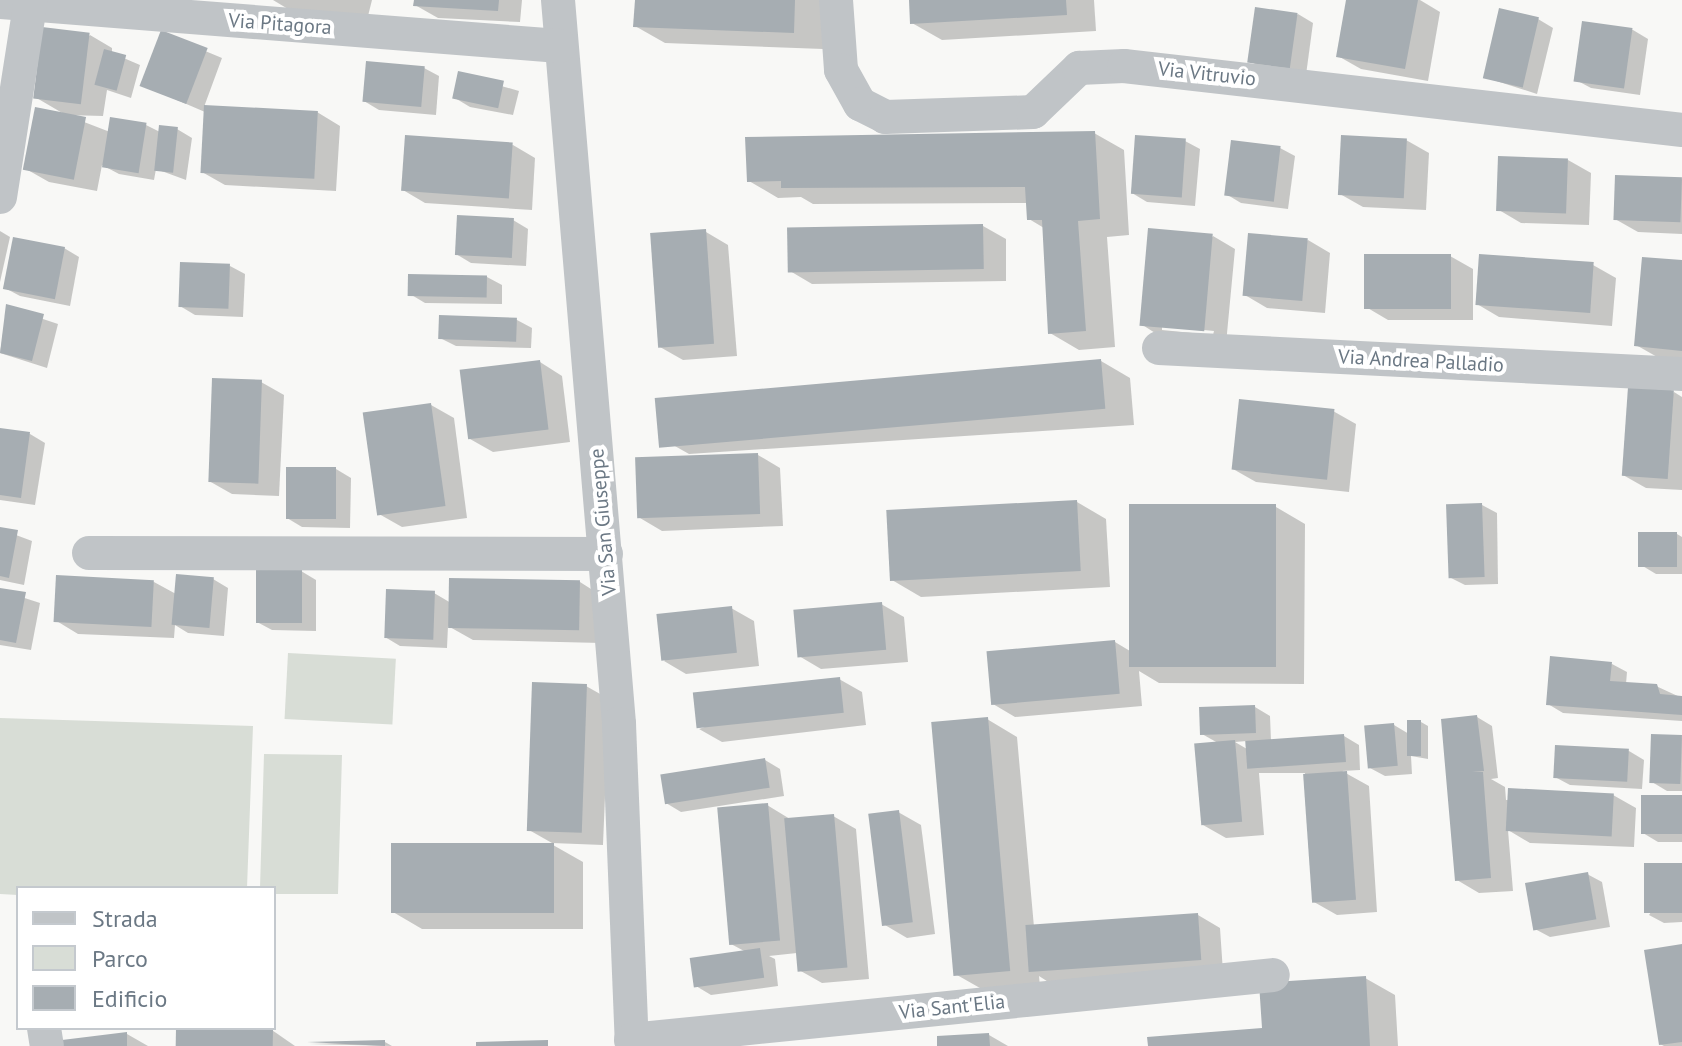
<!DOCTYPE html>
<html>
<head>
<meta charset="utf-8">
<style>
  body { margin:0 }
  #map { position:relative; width:1682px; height:1046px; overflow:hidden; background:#f8f8f6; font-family:"PT Sans",sans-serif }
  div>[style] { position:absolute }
  .green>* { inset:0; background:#d8ddd6; transform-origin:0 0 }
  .shadow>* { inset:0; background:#0003 }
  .building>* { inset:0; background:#a6adb2; transform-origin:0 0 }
  .minor>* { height:34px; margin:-17px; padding:0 17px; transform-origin:17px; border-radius:17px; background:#c0c4c7 }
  span { translate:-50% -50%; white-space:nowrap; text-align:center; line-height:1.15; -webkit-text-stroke:8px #fff; paint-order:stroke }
  .street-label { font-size:20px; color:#6b7884 }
  .legend { position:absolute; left:16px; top:886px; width:260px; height:144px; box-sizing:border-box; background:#fff; border:2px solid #c4c9ce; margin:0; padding:10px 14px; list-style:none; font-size:24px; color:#6b7884 }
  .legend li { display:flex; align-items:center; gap:16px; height:40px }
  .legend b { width:40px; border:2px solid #c4c9ce }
</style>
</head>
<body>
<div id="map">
  <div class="green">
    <i style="left:288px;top:653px;width:108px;height:66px;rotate:3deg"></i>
    <i style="clip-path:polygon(0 718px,253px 726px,247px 888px,18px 888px,18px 895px,0 894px)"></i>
    <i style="clip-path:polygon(264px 754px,342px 755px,338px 894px,274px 894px,274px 888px,260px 888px)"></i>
  </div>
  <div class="shadow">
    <i style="clip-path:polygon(273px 0,372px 0,368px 16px,293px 12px)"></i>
    <i style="clip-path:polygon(416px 0,522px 0,520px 22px,438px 18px,415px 5px)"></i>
    <i style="clip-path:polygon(637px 0,825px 0,823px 49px,665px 43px,635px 26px)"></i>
    <i style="clip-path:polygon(911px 0,1094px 0,1096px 31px,942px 40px,912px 23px)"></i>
    <i style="clip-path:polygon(1348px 0,1420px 0,1440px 12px,1428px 81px,1361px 69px,1338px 56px)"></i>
    <i style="clip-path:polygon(1298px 14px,1313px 23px,1306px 75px,1265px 70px,1250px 61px)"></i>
    <i style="clip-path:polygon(1538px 19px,1553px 28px,1537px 94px,1484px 77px)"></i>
    <i style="clip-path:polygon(1584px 24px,1633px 30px,1648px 39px,1640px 95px,1591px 88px,1576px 80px)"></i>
    <i style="clip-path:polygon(162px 33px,222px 58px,204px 107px,317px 112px,340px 126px,336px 191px,225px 185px,202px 172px,205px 112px,142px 85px)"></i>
    <i style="clip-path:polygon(90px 35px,112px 48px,112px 53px,140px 65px,131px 98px,107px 90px,103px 116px,66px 115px,110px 132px,146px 125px,160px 132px,177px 129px,192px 138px,186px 180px,156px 169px,154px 180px,119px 174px,102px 165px,97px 191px,49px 182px,26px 169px,64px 114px,35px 97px)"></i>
    <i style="clip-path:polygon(424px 68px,439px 76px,436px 115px,379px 110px,364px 101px)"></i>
    <i style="clip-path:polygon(460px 74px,519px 91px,513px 115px,470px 107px,455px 98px)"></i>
    <i style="clip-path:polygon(1094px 133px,1124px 150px,1129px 235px,1107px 237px,1115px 347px,1079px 350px,1050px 333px,1044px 228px,1029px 219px,1028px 203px,813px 204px,801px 197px,778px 198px,749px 181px)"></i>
    <i style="clip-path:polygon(1406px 140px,1429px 153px,1426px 210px,1363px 207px,1340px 194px)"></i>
    <i style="clip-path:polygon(1185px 141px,1200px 149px,1195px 206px,1147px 202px,1132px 193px)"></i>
    <i style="clip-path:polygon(513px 145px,535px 158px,532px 210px,425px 203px,403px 190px)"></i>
    <i style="clip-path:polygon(1280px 148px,1295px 156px,1288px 209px,1241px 203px,1226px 194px)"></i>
    <i style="clip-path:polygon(1568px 160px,1591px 173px,1589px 225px,1521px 223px,1499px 210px)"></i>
    <i style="clip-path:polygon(1682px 179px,1682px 234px,1638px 232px,1615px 219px)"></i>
    <i style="clip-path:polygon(513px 220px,528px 229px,526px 266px,471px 263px,456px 254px)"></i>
    <i style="clip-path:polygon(983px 226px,1006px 239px,1006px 281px,812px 284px,790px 271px)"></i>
    <i style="clip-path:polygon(0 231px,10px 237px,0 282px)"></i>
    <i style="clip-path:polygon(706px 232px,728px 245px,737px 356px,683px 360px,660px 347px)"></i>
    <i style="clip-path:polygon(evenodd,1213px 236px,1235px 249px,1226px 344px,1163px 338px,1141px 324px,1213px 236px,1162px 326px,1214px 331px,1213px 335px,1162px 330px,1162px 326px)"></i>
    <i style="clip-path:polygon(1308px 240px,1330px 253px,1325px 313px,1267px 308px,1245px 295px)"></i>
    <i style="clip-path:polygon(64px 248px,79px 257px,70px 306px,20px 296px,5px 288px)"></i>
    <i style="clip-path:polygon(1450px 256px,1473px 269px,1473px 320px,1388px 320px,1366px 307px)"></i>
    <i style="clip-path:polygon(1682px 262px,1682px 360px,1659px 358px,1636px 345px)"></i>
    <i style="clip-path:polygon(1593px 265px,1616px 278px,1612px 326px,1499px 317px,1477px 304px)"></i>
    <i style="clip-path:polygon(230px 266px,245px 274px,243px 317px,195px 315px,180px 306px)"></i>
    <i style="clip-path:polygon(487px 277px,502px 285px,502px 304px,425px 303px,410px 294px)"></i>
    <i style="clip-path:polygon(7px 307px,58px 324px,47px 368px,0 353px)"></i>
    <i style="clip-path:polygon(517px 320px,532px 328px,531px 348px,456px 346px,440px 338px)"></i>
    <i style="clip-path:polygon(1101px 361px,1130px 378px,1134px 425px,689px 454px,659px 437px)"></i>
    <i style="clip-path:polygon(540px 362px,562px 376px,570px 442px,493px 452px,470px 439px)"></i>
    <i style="clip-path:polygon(261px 382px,284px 395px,279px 496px,232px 494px,209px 481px)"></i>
    <i style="clip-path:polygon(1674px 392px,1682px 397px,1682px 490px,1646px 488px,1623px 475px)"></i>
    <i style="clip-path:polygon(431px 405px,454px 418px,467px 518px,402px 527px,379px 514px)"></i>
    <i style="clip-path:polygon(1333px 411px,1356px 424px,1349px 492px,1256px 482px,1233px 469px)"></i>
    <i style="clip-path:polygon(0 430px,30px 434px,45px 443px,35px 505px,0 500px)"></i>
    <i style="clip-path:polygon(758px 455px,780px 468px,783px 526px,662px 531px,640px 518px)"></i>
    <i style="clip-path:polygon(336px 469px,351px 478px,350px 528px,302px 527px,287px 518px)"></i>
    <i style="clip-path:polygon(1077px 502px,1106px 519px,1110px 587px,921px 597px,892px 580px)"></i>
    <i style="clip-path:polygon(1482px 505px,1497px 513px,1498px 584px,1465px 585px,1449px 577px)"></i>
    <i style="clip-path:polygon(1276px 507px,1305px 524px,1304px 684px,1159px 683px,1139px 671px,1142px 706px,1015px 717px,993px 704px,1115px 642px,1130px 651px)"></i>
    <i style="clip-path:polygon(0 529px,32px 541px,24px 585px,0 580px)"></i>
    <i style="clip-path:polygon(1677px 534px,1682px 537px,1682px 574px,1656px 574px,1641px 565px)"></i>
    <i style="clip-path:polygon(301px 571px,316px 580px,316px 631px,272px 630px,257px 622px)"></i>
    <i style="clip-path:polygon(213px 579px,228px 588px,224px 636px,188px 633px,175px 625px,174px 638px,78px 634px,55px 620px,154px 582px,176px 594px)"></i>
    <i style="clip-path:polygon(580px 582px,602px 596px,601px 643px,473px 640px,448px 626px,447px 648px,400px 646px,385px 637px,434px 593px,451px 603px)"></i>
    <i style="clip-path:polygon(0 590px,40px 603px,31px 650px,0 645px)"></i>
    <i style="clip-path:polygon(881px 604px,904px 617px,908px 662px,821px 669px,799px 656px)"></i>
    <i style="clip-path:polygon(731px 608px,754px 621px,759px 666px,686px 674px,664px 661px)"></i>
    <i style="clip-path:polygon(1612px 664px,1627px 672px,1626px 684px,1656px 686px,1682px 698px,1682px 721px,1563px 713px,1548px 704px)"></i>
    <i style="clip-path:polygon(839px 679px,862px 692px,866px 725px,722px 742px,699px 729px)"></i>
    <i style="clip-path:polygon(586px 686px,609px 699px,603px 845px,552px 843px,529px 830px)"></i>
    <i style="clip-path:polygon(evenodd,1255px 707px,1270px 716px,1271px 741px,1344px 736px,1359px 745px,1360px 770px,1342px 771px,1369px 786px,1377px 912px,1337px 915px,1314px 902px,1305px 773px,1259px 773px,1264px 835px,1226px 838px,1203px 825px,1218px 743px,1202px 734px,1255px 707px,1247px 741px,1247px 749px,1235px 742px,1247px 741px)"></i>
    <i style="clip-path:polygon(1477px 717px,1492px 726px,1498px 778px,1491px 779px,1505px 787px,1506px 800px,1613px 795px,1636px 808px,1634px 847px,1530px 843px,1508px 830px,1513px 891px,1479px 893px,1457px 880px)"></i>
    <i style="clip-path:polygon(987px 719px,1017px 737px,1034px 927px,1198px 915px,1220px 928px,1223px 972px,1053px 985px,1039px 976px,1040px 987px,987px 992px,957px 975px)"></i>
    <i style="clip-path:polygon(1421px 722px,1428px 726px,1428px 759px,1411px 756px,1412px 774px,1385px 776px,1370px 768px,1394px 725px,1409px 734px)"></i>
    <i style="clip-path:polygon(1682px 737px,1682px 791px,1667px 791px,1652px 782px)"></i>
    <i style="clip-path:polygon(1629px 751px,1644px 760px,1642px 789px,1570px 785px,1555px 777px)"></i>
    <i style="clip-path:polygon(765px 760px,780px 769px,784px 796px,681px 812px,666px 803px)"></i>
    <i style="clip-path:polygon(1682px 797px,1682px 842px,1658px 842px,1643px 833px)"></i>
    <i style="clip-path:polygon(767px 805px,790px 819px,833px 816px,856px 829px,869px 979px,822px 983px,799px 970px,797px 953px,769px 956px,775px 959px,778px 986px,711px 995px,696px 986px,746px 952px,731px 944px)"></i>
    <i style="clip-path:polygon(898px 812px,921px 825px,935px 934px,907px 938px,885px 925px)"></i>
    <i style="clip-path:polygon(553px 845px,583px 862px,583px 929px,422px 929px,393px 912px)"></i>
    <i style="clip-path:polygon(1682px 865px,1682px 922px,1664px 923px,1649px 915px)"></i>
    <i style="clip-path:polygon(1587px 874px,1602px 882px,1610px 927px,1550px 937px,1535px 929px)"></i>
    <i style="clip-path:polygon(1682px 946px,1682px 1046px,1664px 1046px,1660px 1044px)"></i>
    <i style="clip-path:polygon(1365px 978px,1395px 995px,1398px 1046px,1150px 1046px,1264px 1030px)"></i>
    <i style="clip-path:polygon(178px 1028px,269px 1028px,295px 1046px,179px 1046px)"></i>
    <i style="clip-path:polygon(127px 1034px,148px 1046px,64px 1046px)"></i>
    <i style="clip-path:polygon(989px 1035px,1008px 1046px,939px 1046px)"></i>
    <i style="clip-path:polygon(385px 1042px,392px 1046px,309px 1044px)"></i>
  </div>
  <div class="building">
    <i style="clip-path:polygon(414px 0,499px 0,498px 11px,413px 6px)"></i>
    <i style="clip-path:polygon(635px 0,795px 0,794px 33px,633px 27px)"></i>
    <i style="clip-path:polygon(909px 0,1066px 0,1067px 15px,910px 24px)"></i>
    <i style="clip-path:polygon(1346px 0,1418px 0,1405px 69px,1336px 57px)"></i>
    <i style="left:1255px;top:7px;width:43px;height:56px;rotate:8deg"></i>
    <i style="left:1499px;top:8px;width:41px;height:72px;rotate:13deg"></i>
    <i style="left:1582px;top:21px;width:51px;height:61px;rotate:8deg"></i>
    <i style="left:42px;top:27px;width:48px;height:72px;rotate:7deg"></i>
    <i style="left:161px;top:30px;width:50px;height:60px;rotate:21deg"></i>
    <i style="left:104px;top:49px;width:23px;height:37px;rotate:15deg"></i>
    <i style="left:366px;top:61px;width:59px;height:41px;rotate:5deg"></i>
    <i style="left:458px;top:71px;width:47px;height:28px;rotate:12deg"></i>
    <i style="left:204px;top:105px;width:114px;height:68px;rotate:3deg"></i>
    <i style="left:35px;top:107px;width:52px;height:64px;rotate:11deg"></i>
    <i style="left:110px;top:117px;width:37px;height:51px;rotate:9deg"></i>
    <i style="left:159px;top:125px;width:19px;height:46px;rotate:6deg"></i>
    <i style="clip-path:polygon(1095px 131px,1100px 219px,1078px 221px,1086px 331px,1048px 334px,1042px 220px,1027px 220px,1025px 187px,781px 188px,781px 181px,747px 182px,745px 137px)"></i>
    <i style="left:405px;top:135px;width:108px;height:56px;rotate:4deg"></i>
    <i style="left:1135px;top:135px;width:51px;height:59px;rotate:4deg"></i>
    <i style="left:1341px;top:135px;width:66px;height:60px;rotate:3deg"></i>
    <i style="left:1231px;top:140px;width:50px;height:56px;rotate:7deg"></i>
    <i style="left:1498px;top:156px;width:70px;height:55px;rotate:2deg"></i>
    <i style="left:1615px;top:175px;width:67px;height:45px;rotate:2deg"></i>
    <i style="left:457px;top:215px;width:57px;height:40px;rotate:3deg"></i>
    <i style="left:983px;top:224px;width:45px;height:196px;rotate:89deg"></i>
    <i style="left:1148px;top:228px;width:65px;height:98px;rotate:5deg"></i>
    <i style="left:706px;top:229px;width:115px;height:56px;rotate:86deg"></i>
    <i style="left:1248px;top:233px;width:60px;height:63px;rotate:5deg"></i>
    <i style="left:13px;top:237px;width:53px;height:53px;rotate:11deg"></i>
    <i style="left:1364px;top:254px;width:87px;height:55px"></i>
    <i style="left:1479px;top:254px;width:115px;height:51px;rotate:4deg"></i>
    <i style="clip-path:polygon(1642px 257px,1682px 260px,1682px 351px,1634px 346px)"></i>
    <i style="left:180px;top:262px;width:50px;height:45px;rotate:2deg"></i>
    <i style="left:408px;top:274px;width:79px;height:22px;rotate:1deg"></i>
    <i style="clip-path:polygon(6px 304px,44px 314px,32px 361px,0 353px)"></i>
    <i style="left:439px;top:315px;width:78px;height:24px;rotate:2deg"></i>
    <i style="left:1101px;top:359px;width:50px;height:448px;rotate:85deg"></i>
    <i style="left:540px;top:360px;width:70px;height:81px;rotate:83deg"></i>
    <i style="left:212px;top:378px;width:50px;height:104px;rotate:2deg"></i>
    <i style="left:1628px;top:387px;width:46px;height:89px;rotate:4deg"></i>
    <i style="left:1239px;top:399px;width:96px;height:71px;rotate:6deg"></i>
    <i style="left:431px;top:403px;width:104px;height:69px;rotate:82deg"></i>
    <i style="clip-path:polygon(0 428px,30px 432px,21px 498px,0 495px)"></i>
    <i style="left:758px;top:453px;width:61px;height:123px;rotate:88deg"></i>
    <i style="left:286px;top:467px;width:50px;height:52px"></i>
    <i style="left:1077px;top:500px;width:71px;height:191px;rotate:87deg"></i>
    <i style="left:1482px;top:503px;width:74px;height:36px;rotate:88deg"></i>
    <i style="left:1129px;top:504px;width:147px;height:163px"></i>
    <i style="clip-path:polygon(0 527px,18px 530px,9px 578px,0 576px)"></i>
    <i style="left:1638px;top:532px;width:39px;height:35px"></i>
    <i style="left:256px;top:569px;width:46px;height:54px"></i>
    <i style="left:176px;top:574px;width:38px;height:51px;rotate:5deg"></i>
    <i style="left:56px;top:575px;width:98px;height:47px;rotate:3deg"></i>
    <i style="left:449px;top:578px;width:131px;height:50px;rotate:1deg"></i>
    <i style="clip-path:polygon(0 588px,26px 592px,16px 643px,0 640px)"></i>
    <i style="left:386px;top:589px;width:49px;height:49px;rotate:2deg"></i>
    <i style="left:882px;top:602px;width:48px;height:89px;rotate:85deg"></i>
    <i style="left:732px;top:606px;width:47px;height:76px;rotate:84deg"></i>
    <i style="left:1115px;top:640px;width:54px;height:129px;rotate:85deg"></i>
    <i style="clip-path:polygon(1550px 656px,1612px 662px,1610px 681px,1657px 684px,1660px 694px,1682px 696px,1682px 715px,1546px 705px)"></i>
    <i style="left:840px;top:677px;width:36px;height:148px;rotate:84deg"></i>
    <i style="left:532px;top:682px;width:55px;height:149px;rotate:2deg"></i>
    <i style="left:1255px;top:705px;width:28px;height:56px;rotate:88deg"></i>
    <i style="clip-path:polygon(1477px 715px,1484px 771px,1472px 772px,1483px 772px,1491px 878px,1455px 881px,1441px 719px)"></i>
    <i style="left:988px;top:717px;width:255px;height:57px;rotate:85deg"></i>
    <i style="left:1407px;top:720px;width:14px;height:36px"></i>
    <i style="left:1394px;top:723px;width:43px;height:30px;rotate:85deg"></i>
    <i style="left:1344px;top:734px;width:28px;height:99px;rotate:86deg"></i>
    <i style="left:1651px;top:734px;width:31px;height:49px;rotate:2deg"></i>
    <i style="left:1235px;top:740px;width:82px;height:41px;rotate:85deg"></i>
    <i style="left:1555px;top:745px;width:74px;height:33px;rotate:3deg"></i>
    <i style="left:765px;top:758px;width:30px;height:106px;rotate:81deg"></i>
    <i style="left:1347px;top:771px;width:129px;height:44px;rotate:86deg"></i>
    <i style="left:1508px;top:788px;width:106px;height:43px;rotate:3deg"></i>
    <i style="left:1641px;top:795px;width:41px;height:39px"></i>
    <i style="left:768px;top:803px;width:138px;height:51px;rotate:85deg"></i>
    <i style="left:899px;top:810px;width:113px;height:31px;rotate:83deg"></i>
    <i style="left:834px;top:814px;width:154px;height:50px;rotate:85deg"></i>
    <i style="left:554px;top:843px;width:70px;height:163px;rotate:90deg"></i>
    <i style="left:1682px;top:863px;width:50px;height:38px;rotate:90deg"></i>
    <i style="left:1588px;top:872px;width:48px;height:64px;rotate:80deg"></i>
    <i style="left:1198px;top:913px;width:47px;height:173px;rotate:86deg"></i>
    <i style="clip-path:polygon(1682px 944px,1682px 1042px,1659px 1045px,1644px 950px)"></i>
    <i style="left:760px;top:948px;width:30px;height:71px;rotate:82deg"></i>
    <i style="clip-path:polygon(1366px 976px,1370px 1046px,1148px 1046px,1147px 1037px,1262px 1028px,1259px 983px)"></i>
    <i style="left:176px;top:1028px;width:97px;height:18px;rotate:1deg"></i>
    <i style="clip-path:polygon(127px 1032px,127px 1046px,62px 1046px,62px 1040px)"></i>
    <i style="clip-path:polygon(989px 1033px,990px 1046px,937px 1046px,937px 1036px)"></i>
    <i style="clip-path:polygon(385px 1040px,385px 1046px,307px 1042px)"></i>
    <i style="clip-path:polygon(548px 1040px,548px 1046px,476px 1046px,476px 1042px)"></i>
  </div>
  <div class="minor">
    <i style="left:558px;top:0;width:727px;rotate:85.18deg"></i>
    <i style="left:619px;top:724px;width:322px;rotate:87.7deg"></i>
    <i style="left:836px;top:0;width:70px;rotate:85.9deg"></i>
    <i style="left:841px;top:70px;width:39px;rotate:61deg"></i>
    <i style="left:860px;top:104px;width:28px;rotate:27deg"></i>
    <i style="left:885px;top:117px;width:148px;rotate:-1.9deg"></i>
    <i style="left:1033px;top:112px;width:64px;rotate:-43.7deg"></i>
    <i style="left:1079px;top:68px;width:45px;rotate:-2.5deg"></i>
    <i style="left:1124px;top:66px;width:562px;rotate:6.54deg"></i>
    <i style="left:0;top:2px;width:561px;rotate:4.5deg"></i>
    <i style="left:0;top:197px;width:199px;rotate:-81.1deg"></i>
    <i style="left:1159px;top:348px;width:524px;rotate:2.85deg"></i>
    <i style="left:89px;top:553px;width:517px;rotate:0.11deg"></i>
    <i style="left:44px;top:1028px;width:18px;rotate:81deg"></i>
    <i style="left:631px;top:1040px;width:645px;rotate:-5.78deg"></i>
  </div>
  <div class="street-label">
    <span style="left:280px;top:24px;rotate:4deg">Via Pitagora</span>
    <span style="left:1207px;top:74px;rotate:6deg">Via Vitruvio</span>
    <span style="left:1421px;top:361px;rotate:3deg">Via Andrea Palladio</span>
    <span style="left:603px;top:522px;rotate:-95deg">Via San Giuseppe</span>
    <span style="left:952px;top:1007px;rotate:-6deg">Via Sant'Elia</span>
  </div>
  <ul class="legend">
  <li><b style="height:10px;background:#c0c4c7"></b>Strada</li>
  <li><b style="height:22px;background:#d8ddd6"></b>Parco</li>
  <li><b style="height:22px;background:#a6adb2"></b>Edificio</li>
  </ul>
</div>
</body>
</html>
